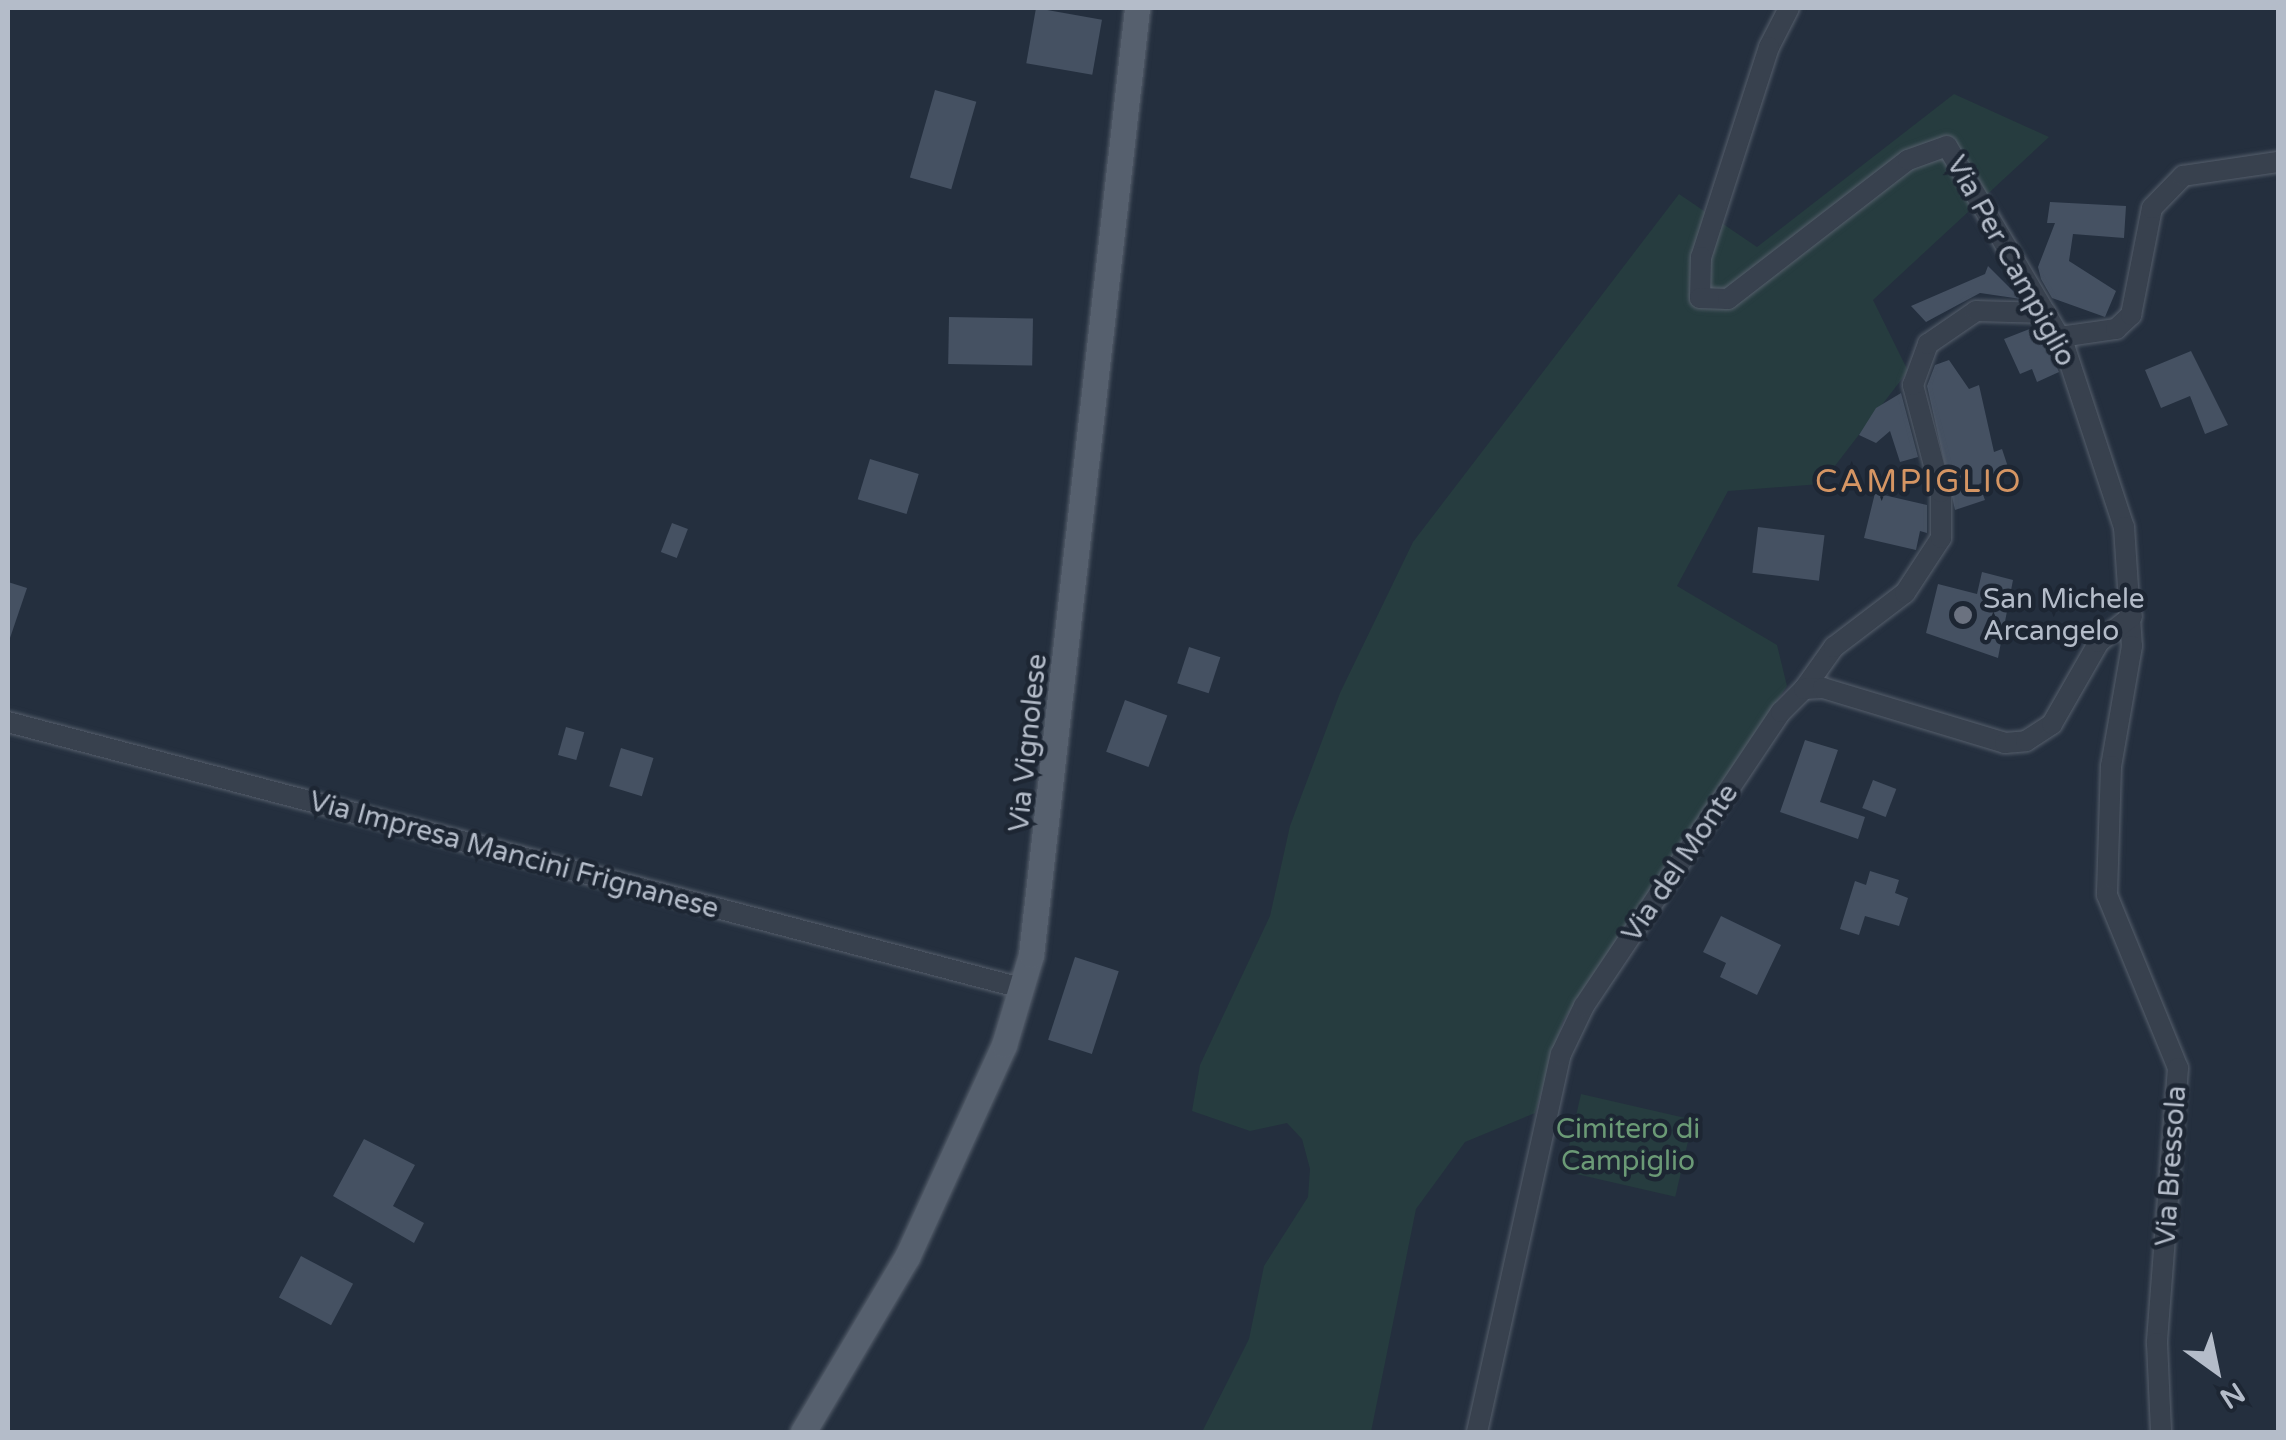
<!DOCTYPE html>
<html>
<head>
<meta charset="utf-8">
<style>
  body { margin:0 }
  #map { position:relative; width:2286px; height:1440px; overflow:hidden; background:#242f3e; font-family:"Varela Round",sans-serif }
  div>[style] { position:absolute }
  .green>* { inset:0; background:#263c3f; transform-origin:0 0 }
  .building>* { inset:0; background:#455162; transform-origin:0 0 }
  .roads { filter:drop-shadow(0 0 2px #565f6c) drop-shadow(0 0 2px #565f6c) }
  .minor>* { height:20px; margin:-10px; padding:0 10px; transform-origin:10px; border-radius:10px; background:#38414e }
  .major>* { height:25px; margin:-12.5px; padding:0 12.5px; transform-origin:12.5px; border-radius:12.5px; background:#56606e }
  .dots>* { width:28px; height:28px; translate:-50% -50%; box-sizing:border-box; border:5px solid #1d2633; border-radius:50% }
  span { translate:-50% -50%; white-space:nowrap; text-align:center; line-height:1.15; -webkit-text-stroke:9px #1d2633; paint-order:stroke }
  .street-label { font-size:28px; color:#b4bcc9 }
  .poi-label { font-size:28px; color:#b4bcc9 }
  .left { translate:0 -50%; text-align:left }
  .park-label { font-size:28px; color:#6b9a76 }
  .quarter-label { font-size:32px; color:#d59563; letter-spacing:2.5px }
  .frame { position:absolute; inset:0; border:10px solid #b4bcc9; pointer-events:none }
  .north { position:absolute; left:2166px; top:1320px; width:100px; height:100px; -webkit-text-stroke:8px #1d2633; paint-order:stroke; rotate:147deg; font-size:28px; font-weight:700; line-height:40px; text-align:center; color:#b4bcc9 }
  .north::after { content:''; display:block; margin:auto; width:35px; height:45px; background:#b4bcc9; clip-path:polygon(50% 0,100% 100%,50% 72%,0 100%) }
</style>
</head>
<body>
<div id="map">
  <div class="green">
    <i style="clip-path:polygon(1954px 94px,2049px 137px,1873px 300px,1908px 371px,1821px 484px,1728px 491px,1677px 586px,1777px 645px,1787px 686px,1563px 1021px,1535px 1113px,1465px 1142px,1416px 1209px,1371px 1432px,1202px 1432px,1249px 1339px,1264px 1266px,1308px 1197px,1310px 1169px,1302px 1139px,1287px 1123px,1250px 1131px,1192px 1111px,1200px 1065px,1270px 916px,1290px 826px,1340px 693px,1413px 542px,1679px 194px,1757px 247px)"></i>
    <i style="left:1581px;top:1094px;width:115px;height:79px;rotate:13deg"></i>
  </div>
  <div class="building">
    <i style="left:1036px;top:8px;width:67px;height:56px;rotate:10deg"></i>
    <i style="left:935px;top:90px;width:43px;height:91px;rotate:16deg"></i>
    <i style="clip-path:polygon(2050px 202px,2126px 206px,2124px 238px,2073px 234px,2069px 261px,2116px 291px,2105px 317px,2052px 298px,2041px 279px,2038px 267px,2055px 223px,2047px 223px)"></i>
    <i style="clip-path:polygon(1988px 266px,2021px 299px,1980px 293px,1926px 322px,1911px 306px,1985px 274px)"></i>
    <i style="left:949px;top:317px;width:84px;height:47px;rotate:1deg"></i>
    <i style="clip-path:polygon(2037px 326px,2059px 372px,2037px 382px,2032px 369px,2020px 374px,2004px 339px)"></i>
    <i style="clip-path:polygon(2191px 351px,2228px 425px,2205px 434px,2190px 396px,2161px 408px,2145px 370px)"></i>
    <i style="clip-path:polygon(1949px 360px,1969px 389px,1979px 385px,1994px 452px,2002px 449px,2010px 473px,1979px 484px,1985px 500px,1955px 510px,1927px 386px,1935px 365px)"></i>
    <i style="clip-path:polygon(1901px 393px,1918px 457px,1900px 462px,1890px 431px,1876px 443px,1859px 435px,1876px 408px)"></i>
    <i style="left:870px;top:459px;width:51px;height:42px;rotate:17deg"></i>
    <i style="clip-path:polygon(1875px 493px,1927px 505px,1927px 533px,1920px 531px,1916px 550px,1864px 538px)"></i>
    <i style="left:672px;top:523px;width:17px;height:31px;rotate:21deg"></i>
    <i style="left:1758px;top:527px;width:67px;height:46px;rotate:7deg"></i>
    <i style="clip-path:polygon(1982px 572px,2013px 580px,1998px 658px,1926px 633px,1938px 584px,1977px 594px)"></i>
    <i style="clip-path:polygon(8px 582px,27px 588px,10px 638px,8px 638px)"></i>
    <i style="left:1189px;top:647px;width:33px;height:38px;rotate:18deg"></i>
    <i style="left:1125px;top:700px;width:45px;height:55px;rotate:20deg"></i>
    <i style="left:566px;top:727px;width:19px;height:29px;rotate:16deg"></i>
    <i style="clip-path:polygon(1805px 740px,1838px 750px,1820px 802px,1865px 817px,1858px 839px,1780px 812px)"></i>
    <i style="left:621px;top:748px;width:34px;height:40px;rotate:17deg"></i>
    <i style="left:1873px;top:780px;width:25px;height:30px;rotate:21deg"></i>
    <i style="clip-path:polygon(1870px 871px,1899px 880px,1895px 893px,1908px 898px,1899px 926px,1865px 916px,1859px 935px,1840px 929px,1855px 881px,1866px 885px)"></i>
    <i style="clip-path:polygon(1721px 916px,1781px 945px,1757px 995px,1720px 977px,1726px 963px,1703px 952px)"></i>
    <i style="left:1075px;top:957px;width:46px;height:87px;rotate:18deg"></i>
    <i style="clip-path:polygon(364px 1139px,415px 1165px,393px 1206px,424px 1223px,414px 1243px,333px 1196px)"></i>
    <i style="left:301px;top:1256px;width:59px;height:47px;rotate:28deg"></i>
  </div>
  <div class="roads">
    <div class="minor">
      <i style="left:1789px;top:8px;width:44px;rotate:117.1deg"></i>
      <i style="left:1769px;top:47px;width:221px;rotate:107.9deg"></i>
      <i style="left:1701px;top:257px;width:41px;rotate:91.4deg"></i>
      <i style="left:1700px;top:298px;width:28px;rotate:2deg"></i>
      <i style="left:1728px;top:299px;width:227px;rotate:-37.7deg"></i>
      <i style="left:1908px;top:160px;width:41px;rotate:-19.7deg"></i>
      <i style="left:1947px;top:146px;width:231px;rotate:59.5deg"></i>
      <i style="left:2064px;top:345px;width:192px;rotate:71.8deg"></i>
      <i style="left:2124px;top:527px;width:119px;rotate:86.2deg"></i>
      <i style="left:2132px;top:646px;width:122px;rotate:99.9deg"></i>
      <i style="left:2111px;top:766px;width:129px;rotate:91.8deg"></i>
      <i style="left:2107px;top:895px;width:187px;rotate:67.7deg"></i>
      <i style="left:2178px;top:1068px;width:276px;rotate:94.4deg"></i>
      <i style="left:2157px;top:1343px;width:89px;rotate:87.4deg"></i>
      <i style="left:2060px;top:337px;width:57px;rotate:-8.1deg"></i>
      <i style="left:2116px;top:329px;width:21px;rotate:-43deg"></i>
      <i style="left:2131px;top:315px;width:109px;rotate:-78.9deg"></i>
      <i style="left:2152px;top:208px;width:45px;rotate:-45.9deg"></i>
      <i style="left:2183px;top:176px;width:96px;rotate:-8.4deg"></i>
      <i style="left:1804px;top:689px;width:52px;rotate:-54.5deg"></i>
      <i style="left:1834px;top:647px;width:89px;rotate:-37.3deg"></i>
      <i style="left:1905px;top:593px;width:66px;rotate:-56.8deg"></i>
      <i style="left:1941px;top:538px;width:46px;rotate:-90deg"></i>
      <i style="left:1941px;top:492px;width:111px;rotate:-104.7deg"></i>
      <i style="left:1913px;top:385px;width:44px;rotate:-69.9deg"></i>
      <i style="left:1928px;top:344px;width:58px;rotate:-34.5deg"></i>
      <i style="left:1976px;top:311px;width:70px;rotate:1.6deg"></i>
      <i style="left:8px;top:722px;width:1047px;rotate:14.71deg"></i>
      <i style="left:1477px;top:1432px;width:387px;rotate:-77.5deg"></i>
      <i style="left:1561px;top:1054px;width:53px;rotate:-64.4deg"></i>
      <i style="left:1584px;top:1006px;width:354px;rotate:-56.2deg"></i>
      <i style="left:1781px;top:712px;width:33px;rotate:-45deg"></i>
      <i style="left:1804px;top:689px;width:19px;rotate:-3deg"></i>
      <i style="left:1823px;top:688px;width:190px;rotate:16.8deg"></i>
      <i style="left:2005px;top:743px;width:21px;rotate:-5deg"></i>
      <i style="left:2026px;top:741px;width:31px;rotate:-33deg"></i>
      <i style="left:2052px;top:724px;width:95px;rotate:-60.2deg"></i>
      <i style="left:2099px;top:642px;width:42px;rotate:-38.2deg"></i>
    </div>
    <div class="major">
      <i style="left:803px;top:1432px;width:204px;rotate:-59.3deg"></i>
      <i style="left:907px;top:1257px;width:233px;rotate:-65.4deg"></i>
      <i style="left:1004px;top:1045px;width:94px;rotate:-73.3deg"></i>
      <i style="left:1031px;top:955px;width:953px;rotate:-83.61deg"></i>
    </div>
  </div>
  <div class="dots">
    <i style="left:1963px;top:615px;background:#6b7280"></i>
  </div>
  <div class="street-label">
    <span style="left:2011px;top:261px;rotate:61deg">Via Per Campiglio</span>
    <span style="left:1028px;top:743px;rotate:-84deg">Via Vignolese</span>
    <span style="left:514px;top:855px;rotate:15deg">Via Impresa Mancini Frignanese</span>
    <span style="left:1680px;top:863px;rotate:-56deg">Via del Monte</span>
    <span style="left:2171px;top:1166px;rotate:-86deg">Via Bressola</span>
  </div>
  <div class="poi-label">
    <span class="left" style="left:1983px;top:615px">San Michele<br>Arcangelo</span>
  </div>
  <div class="park-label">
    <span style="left:1628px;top:1145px">Cimitero di<br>Campiglio</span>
  </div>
  <div class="quarter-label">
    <span style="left:1919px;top:482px">CAMPIGLIO</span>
  </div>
  <div class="frame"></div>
  <div class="north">N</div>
</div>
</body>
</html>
